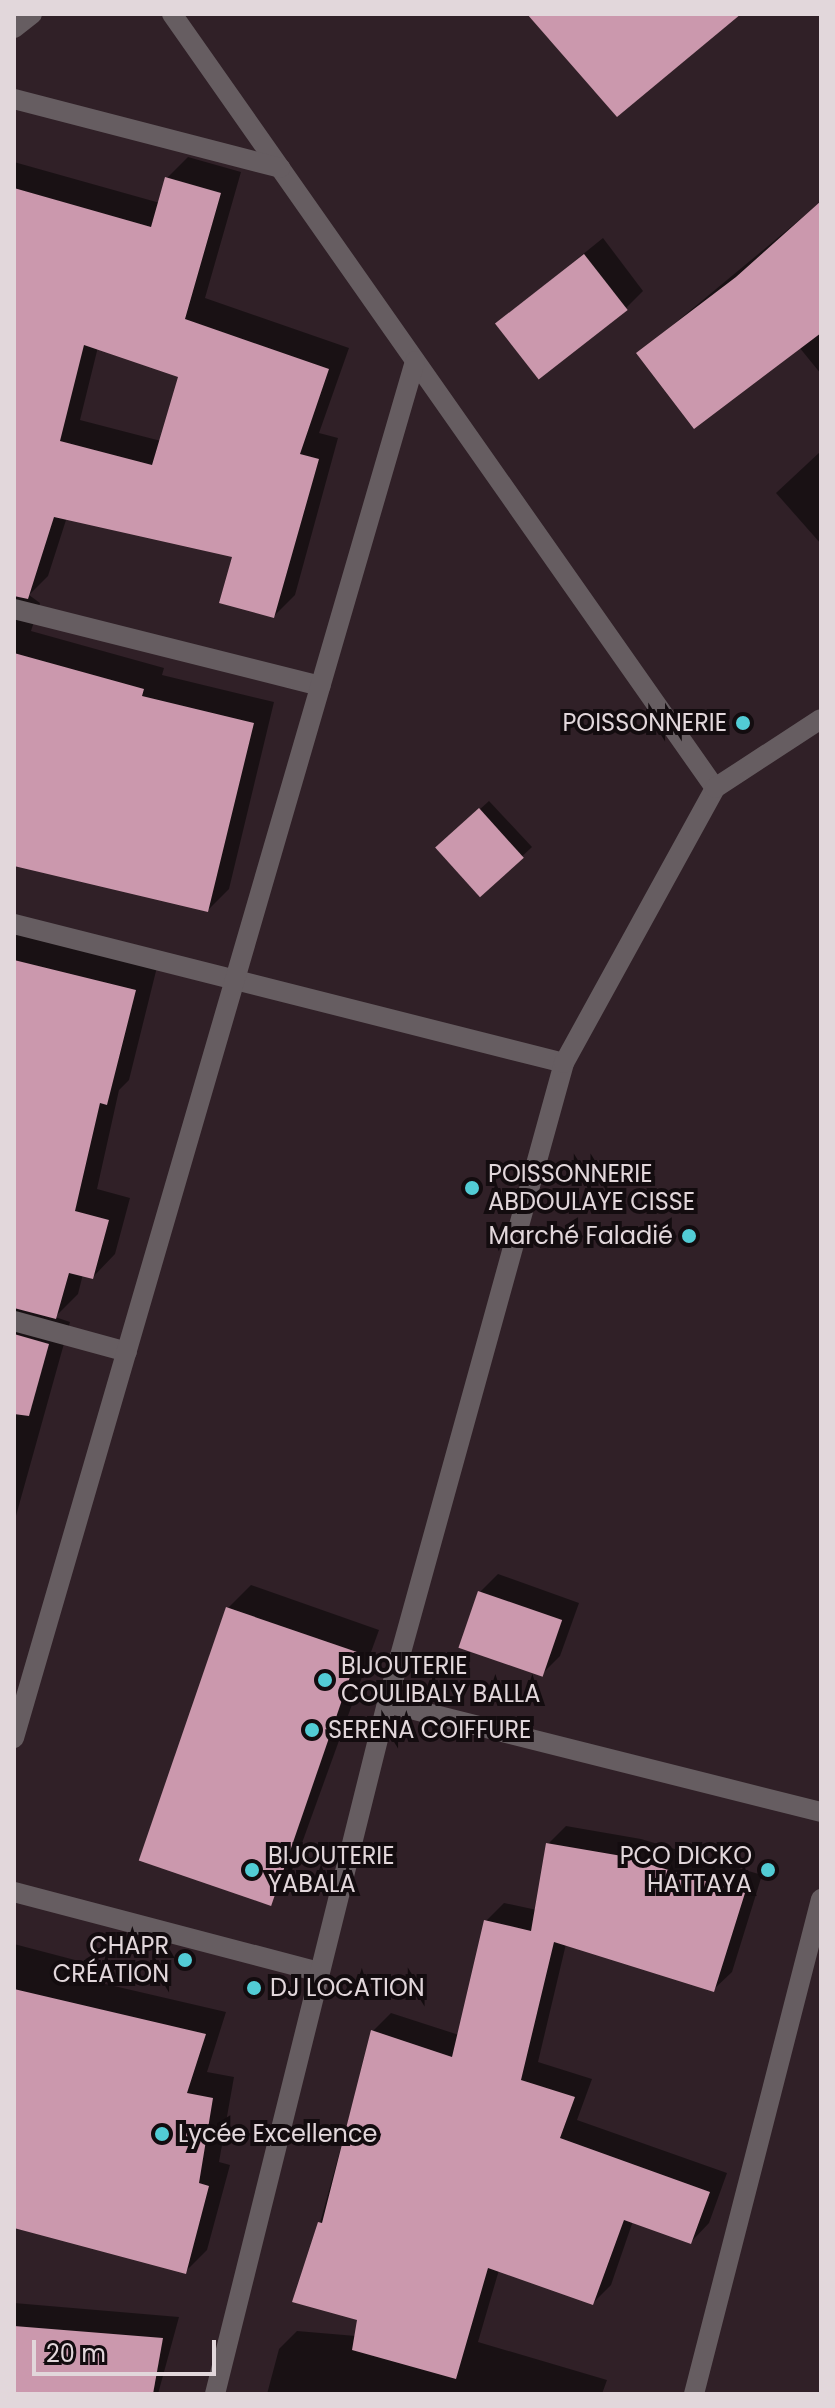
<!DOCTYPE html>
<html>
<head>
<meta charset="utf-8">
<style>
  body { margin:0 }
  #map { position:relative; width:835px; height:2408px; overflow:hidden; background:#302027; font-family:Poppins,sans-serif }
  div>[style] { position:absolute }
  .shadow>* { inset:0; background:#0007 }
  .building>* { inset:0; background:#cb98ad; transform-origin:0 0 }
  .minor>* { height:20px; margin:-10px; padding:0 10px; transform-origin:10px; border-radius:10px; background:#665d61 }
  .dots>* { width:22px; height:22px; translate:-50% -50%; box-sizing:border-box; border:4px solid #130c0f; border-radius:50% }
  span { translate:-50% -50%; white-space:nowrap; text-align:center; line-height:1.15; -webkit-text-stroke:8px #130c0f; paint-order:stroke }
  .poi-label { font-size:24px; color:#e2d7db }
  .right { translate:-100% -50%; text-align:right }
  .left { translate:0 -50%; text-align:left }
  .frame { position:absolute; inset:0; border:16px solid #e2d7db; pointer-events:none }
  .scale { position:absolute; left:32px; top:2340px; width:184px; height:36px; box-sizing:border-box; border:4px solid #e2d7db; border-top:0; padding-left:10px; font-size:24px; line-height:28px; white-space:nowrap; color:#e2d7db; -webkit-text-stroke:6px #130c0f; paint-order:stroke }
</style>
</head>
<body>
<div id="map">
  <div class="shadow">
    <i style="clip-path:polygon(evenodd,188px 157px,241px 172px,205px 298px,349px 348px,319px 433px,338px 438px,295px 595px,274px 616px,234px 555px,67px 517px,48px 576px,29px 595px,40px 603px,31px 631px,164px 668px,162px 675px,274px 702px,229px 889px,208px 910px,14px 864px,14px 162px,160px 203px,167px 178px,188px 157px,98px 347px,181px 376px,161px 441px,80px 420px,98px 347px)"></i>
    <i style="clip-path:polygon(821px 202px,821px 374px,799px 347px,639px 353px)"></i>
    <i style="clip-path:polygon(603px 238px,643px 291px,625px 309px,498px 323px)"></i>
    <i style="clip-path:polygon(821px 451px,821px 544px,776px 493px)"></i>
    <i style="clip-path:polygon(489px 801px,532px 847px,480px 896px,447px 839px)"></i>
    <i style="clip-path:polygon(14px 934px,157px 967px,129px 1080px,119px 1090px,97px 1189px,130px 1198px,115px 1254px,93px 1277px,83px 1274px,78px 1294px,55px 1317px,70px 1322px,14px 1523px)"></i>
    <i style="clip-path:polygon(498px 1574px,579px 1603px,560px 1656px,542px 1674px,480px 1592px)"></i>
    <i style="clip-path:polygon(251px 1585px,379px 1630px,289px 1879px,266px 1902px,228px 1608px)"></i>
    <i style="clip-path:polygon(566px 1826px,641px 1839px,762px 1875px,732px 1972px,713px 1990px,566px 1944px,538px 2062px,592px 2079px,577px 2120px,727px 2173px,709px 2223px,691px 2242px,633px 2221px,611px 2285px,593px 2303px,499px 2270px,478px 2342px,607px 2380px,602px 2394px,267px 2394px,279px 2349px,297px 2331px,356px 2336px,359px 2318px,320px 2223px,373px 2031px,391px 2013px,459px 2035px,486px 1921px,504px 1903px,537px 1910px,548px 1844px)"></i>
    <i style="clip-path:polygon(14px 1944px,75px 1960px,71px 1976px,226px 2012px,207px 2072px,234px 2077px,219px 2162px,230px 2165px,207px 2250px,185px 2272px,14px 2226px)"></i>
    <i style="clip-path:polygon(14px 2303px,179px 2317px,158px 2394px,14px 2394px)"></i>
  </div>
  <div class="building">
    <i style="clip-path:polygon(527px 14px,741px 14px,617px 117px)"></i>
    <i style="clip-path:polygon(evenodd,165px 177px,221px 193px,185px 319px,329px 369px,300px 454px,319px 459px,274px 618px,219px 603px,232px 557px,54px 517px,28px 599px,14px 596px,14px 188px,151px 227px,165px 177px,84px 345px,178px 377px,152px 465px,60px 441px,84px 345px)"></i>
    <i style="clip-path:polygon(821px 201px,821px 333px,694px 429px,636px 353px,736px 277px)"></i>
    <i style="left:584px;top:254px;width:71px;height:113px;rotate:52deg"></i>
    <i style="clip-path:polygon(14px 653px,144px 689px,142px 696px,254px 723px,208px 912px,14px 866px)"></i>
    <i style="left:479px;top:808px;width:67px;height:59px;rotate:48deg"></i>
    <i style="clip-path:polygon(14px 960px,136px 990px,107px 1105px,100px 1103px,75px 1211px,109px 1220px,93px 1279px,69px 1273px,56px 1319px,14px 1308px)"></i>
    <i style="clip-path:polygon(14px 1334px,49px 1344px,29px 1416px,14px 1414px)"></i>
    <i style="left:478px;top:1591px;width:89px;height:60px;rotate:19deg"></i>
    <i style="left:226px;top:1607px;width:140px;height:268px;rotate:19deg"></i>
    <i style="clip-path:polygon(546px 1843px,622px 1856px,745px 1893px,714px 1992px,554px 1942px,521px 2080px,575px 2097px,560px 2138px,710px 2192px,691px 2244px,624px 2220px,593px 2305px,488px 2268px,456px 2379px,352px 2350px,357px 2320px,292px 2302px,318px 2222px,322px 2223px,371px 2030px,452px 2057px,484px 1920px,531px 1931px)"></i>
    <i style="clip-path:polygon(14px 1989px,206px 2034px,187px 2093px,213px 2098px,199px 2183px,209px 2186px,186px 2274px,14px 2228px)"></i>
    <i style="clip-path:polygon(14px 2326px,163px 2338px,153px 2394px,14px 2394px)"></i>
  </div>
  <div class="minor">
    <i style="left:172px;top:14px;width:945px;rotate:54.95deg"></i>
    <i style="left:14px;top:28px;width:23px;rotate:-38deg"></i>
    <i style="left:14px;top:99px;width:275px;rotate:14.5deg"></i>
    <i style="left:14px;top:609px;width:316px;rotate:14.1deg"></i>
    <i style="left:14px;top:924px;width:567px;rotate:14.18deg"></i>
    <i style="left:14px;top:1321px;width:117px;rotate:15.3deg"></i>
    <i style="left:387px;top:1703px;width:447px;rotate:14.1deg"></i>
    <i style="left:14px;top:1738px;width:1434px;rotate:-73.76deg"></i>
    <i style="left:14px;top:1892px;width:314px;rotate:14.7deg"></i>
    <i style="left:215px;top:2394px;width:712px;rotate:-76.02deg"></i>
    <i style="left:387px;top:1703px;width:664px;rotate:-74.54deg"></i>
    <i style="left:564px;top:1063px;width:314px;rotate:-61.2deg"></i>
    <i style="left:715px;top:788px;width:126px;rotate:-33.1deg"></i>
    <i style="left:694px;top:2394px;width:511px;rotate:-75.61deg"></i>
  </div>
  <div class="dots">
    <i style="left:743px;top:723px;background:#52ccd5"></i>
    <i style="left:472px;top:1188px;background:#52ccd5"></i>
    <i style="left:689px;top:1236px;background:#52ccd5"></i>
    <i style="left:325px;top:1680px;background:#52ccd5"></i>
    <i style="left:312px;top:1730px;background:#52ccd5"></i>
    <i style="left:252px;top:1870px;background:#52ccd5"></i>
    <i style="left:768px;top:1870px;background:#52ccd5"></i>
    <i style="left:185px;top:1960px;background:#52ccd5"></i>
    <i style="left:254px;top:1988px;background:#52ccd5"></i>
    <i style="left:162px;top:2134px;background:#52ccd5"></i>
  </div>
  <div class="poi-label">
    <span class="right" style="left:727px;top:723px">POISSONNERIE</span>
    <span class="left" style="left:488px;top:1188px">POISSONNERIE<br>ABDOULAYE CISSE</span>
    <span class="right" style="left:673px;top:1236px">Marché Faladié</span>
    <span class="left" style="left:341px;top:1680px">BIJOUTERIE<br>COULIBALY BALLA</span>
    <span class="left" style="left:328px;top:1730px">SERENA COIFFURE</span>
    <span class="left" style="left:268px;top:1870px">BIJOUTERIE<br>YABALA</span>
    <span class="right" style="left:752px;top:1870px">PCO DICKO<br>HATTAYA</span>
    <span class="right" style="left:169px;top:1960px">CHAPR<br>CRÉATION</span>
    <span class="left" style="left:270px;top:1988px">DJ LOCATION</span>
    <span class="left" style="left:178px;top:2134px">Lycée Excellence</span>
  </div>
  <div class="frame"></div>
  <div class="scale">20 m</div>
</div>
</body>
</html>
